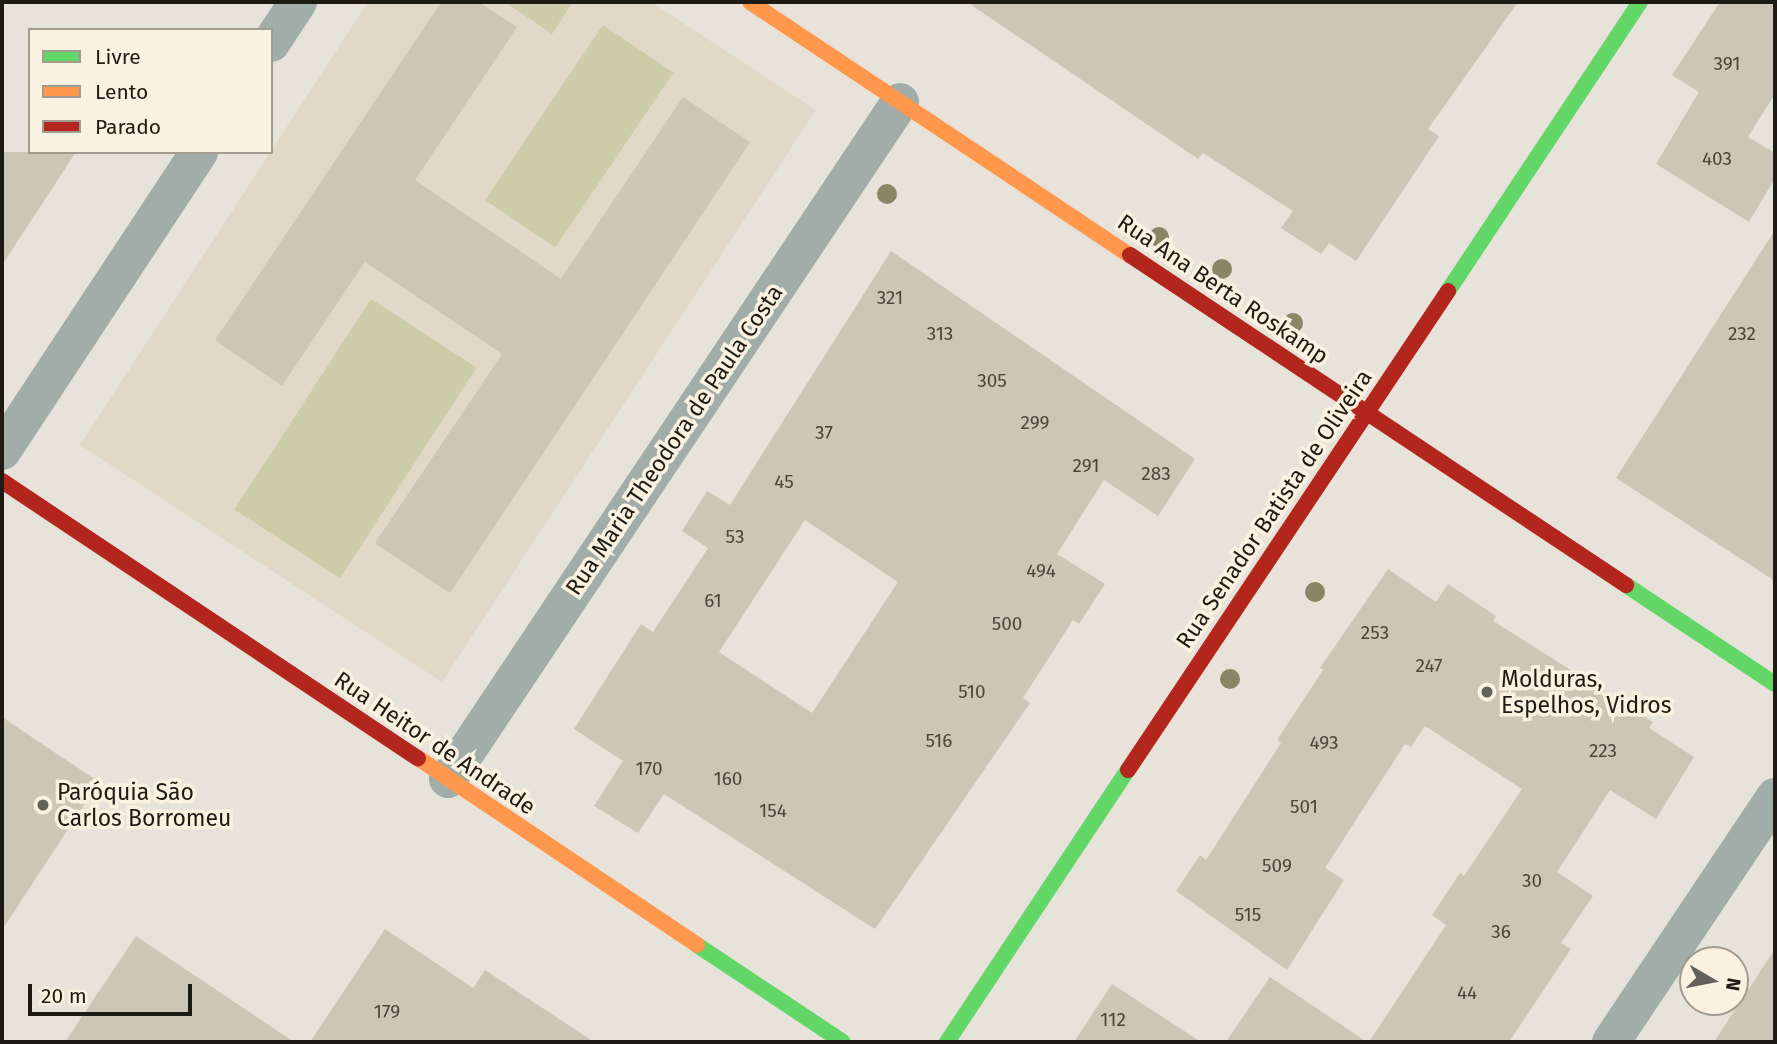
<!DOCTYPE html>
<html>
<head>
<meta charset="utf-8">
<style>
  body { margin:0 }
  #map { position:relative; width:1777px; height:1044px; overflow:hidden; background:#e7e3da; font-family:"Fira Sans",sans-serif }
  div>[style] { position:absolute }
  .built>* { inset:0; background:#e1d8c8 }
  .green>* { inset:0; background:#cccca9; transform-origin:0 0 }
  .building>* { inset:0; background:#cdc5b5 }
  .street>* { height:38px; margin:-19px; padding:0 19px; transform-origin:19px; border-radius:19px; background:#a0ada8 }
  .fast>* { height:16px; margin:-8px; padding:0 8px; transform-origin:8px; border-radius:8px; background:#63d668 }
  .slow>* { height:16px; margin:-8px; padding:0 8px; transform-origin:8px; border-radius:8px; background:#ff974d }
  .jam>* { height:16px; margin:-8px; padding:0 8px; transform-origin:8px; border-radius:8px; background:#b3261e }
  .trees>* { width:20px; height:20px; margin:-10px; border-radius:50%; background:#888664 }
  .dots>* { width:19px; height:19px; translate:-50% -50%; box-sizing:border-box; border:4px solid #faf1e1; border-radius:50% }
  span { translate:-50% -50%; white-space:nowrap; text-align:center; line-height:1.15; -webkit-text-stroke:7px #faf1e1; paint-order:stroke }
  .number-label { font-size:19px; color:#4a463d }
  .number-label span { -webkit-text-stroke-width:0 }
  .street-label { font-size:23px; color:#1e1b15 }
  .poi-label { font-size:23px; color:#1e1b15 }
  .left { translate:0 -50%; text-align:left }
  .frame { position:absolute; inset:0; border:4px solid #1e1b15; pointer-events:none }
  .legend { position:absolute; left:28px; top:28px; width:245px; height:126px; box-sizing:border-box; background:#faf1e1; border:2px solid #a29b8f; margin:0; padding:9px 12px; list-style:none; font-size:21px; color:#1e1b15 }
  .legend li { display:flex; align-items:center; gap:14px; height:35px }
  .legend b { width:35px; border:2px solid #a29b8f }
  .north { position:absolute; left:1679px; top:946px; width:70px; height:70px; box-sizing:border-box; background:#faf1e1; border:2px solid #a29b8f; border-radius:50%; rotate:100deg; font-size:19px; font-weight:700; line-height:28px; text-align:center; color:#1e1b15 }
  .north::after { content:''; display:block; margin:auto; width:24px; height:32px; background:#64615a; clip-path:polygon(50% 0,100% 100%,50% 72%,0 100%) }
  .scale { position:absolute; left:28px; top:984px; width:164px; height:32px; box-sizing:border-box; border:4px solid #1e1b15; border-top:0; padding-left:9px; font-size:21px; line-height:24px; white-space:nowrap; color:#1e1b15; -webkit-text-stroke:5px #faf1e1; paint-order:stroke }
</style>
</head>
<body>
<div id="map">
  <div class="built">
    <i style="clip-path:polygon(368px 2px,651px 2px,816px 110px,442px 682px,80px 445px)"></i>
  </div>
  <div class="green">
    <i style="clip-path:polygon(505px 2px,573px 2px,552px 34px)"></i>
    <i style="left:603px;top:25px;width:85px;height:211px;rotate:34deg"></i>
    <i style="left:371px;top:299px;width:126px;height:251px;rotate:33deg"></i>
  </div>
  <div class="building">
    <i style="clip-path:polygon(441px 2px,479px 2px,517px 27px,415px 180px,561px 279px,683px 97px,750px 142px,450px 593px,375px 543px,502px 354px,365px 262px,282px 386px,215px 340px)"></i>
    <i style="clip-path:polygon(967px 2px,1518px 2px,1428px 129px,1439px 136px,1356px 261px,1329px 243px,1321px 254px,1281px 228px,1293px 211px,1203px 153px,1198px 159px)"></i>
    <i style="clip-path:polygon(1720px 2px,1775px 2px,1775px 94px,1748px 137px,1775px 153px,1775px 178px,1749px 222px,1656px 164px,1699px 92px,1672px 75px)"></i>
    <i style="clip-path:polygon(2px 152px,76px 152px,2px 265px)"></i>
    <i style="clip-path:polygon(1775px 230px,1775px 581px,1616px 478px)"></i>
    <i style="clip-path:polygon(evenodd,891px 251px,1195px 459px,1158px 516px,1104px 480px,1057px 554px,1105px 584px,1079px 624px,1073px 620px,1023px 698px,1030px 703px,875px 929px,664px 794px,638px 833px,594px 806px,623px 761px,574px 729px,641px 624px,653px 632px,708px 548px,682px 531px,707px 491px,730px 505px,891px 251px,805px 520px,898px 582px,812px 713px,719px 652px,805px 520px)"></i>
    <i style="clip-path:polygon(1388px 569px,1436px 602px,1448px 584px,1496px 616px,1493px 621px,1653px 722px,1649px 728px,1694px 757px,1656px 819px,1610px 790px,1557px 872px,1593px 896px,1561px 943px,1571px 949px,1509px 1042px,1369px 1042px,1446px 925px,1432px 915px,1460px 873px,1464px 876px,1522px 789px,1425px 726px,1411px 747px,1405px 744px,1325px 868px,1344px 880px,1287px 970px,1176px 891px,1200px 855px,1206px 860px,1281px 743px,1277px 740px,1323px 670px,1320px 668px)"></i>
    <i style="clip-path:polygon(2px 717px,99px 782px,2px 930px)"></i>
    <i style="clip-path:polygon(385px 929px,473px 988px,485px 970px,594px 1042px,310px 1042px)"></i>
    <i style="clip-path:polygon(136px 936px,294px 1042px,65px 1042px)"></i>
    <i style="clip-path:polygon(1775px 949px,1775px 1042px,1714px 1042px,1736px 1008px)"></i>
    <i style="clip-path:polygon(1270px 977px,1367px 1042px,1226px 1042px)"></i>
    <i style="clip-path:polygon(1112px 984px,1201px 1042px,1074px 1042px)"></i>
  </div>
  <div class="street">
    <i style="left:271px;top:43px;width:49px;rotate:-56.6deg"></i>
    <i style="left:2px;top:451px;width:358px;rotate:-56.6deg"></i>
    <i style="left:448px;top:779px;width:814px;rotate:-56.27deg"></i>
    <i style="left:1611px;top:1042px;width:295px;rotate:-56.2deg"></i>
  </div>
  <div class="fast">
    <i style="left:1448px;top:291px;width:347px;rotate:-56.4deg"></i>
    <i style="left:1626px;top:585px;width:179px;rotate:33.6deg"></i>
    <i style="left:697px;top:945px;width:175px;rotate:33.6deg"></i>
    <i style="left:947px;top:1042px;width:327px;rotate:-56.4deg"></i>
  </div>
  <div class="slow">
    <i style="left:750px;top:2px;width:457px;rotate:33.7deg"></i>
    <i style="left:418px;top:758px;width:336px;rotate:33.8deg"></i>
  </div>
  <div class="jam">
    <i style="left:1130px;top:255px;width:596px;rotate:33.64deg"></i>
    <i style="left:2px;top:481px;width:500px;rotate:33.7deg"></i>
    <i style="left:1128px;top:770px;width:576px;rotate:-56.25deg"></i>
  </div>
  <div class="trees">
    <i style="left:887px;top:194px"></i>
    <i style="left:1159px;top:237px"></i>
    <i style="left:1222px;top:269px"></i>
    <i style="left:1293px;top:323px"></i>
    <i style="left:1315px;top:592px"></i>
    <i style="left:1230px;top:679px"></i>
  </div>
  <div class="dots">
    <i style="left:1487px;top:692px;background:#64615a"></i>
    <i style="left:43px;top:805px;background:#64615a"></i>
  </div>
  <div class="number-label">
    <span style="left:1727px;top:64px">391</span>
    <span style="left:1717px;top:159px">403</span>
    <span style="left:890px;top:298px">321</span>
    <span style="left:940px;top:334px">313</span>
    <span style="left:1742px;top:334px">232</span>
    <span style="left:992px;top:381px">305</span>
    <span style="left:1035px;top:423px">299</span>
    <span style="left:824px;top:433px">37</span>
    <span style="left:1086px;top:466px">291</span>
    <span style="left:1156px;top:474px">283</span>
    <span style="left:784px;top:482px">45</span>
    <span style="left:735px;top:537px">53</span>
    <span style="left:1041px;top:571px">494</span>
    <span style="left:713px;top:601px">61</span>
    <span style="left:1007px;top:624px">500</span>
    <span style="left:1375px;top:633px">253</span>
    <span style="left:1429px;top:666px">247</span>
    <span style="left:972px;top:692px">510</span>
    <span style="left:939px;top:741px">516</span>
    <span style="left:1324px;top:743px">493</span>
    <span style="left:1603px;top:751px">223</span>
    <span style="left:649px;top:769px">170</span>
    <span style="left:728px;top:779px">160</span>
    <span style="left:1304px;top:807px">501</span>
    <span style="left:773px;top:811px">154</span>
    <span style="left:1277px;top:866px">509</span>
    <span style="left:1532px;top:881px">30</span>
    <span style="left:1248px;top:915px">515</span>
    <span style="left:1501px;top:932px">36</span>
    <span style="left:1467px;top:993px">44</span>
    <span style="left:387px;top:1012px">179</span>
    <span style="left:1113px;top:1020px">112</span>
  </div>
  <div class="street-label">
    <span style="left:1223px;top:289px;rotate:34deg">Rua Ana Berta Roskamp</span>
    <span style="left:674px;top:440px;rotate:-56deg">Rua Maria Theodora de Paula Costa</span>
    <span style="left:1274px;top:509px;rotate:-56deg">Rua Senador Batista de Oliveira</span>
    <span style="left:435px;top:743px;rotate:34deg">Rua Heitor de Andrade</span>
  </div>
  <div class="poi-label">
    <span class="left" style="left:1501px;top:692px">Molduras,<br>Espelhos, Vidros</span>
    <span class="left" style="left:57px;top:805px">Paróquia São<br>Carlos Borromeu</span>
  </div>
  <div class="frame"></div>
  <ul class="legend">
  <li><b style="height:9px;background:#63d668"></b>Livre</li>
  <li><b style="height:9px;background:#ff974d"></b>Lento</li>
  <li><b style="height:9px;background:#b3261e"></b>Parado</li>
  </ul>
  <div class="north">N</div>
  <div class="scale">20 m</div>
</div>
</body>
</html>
